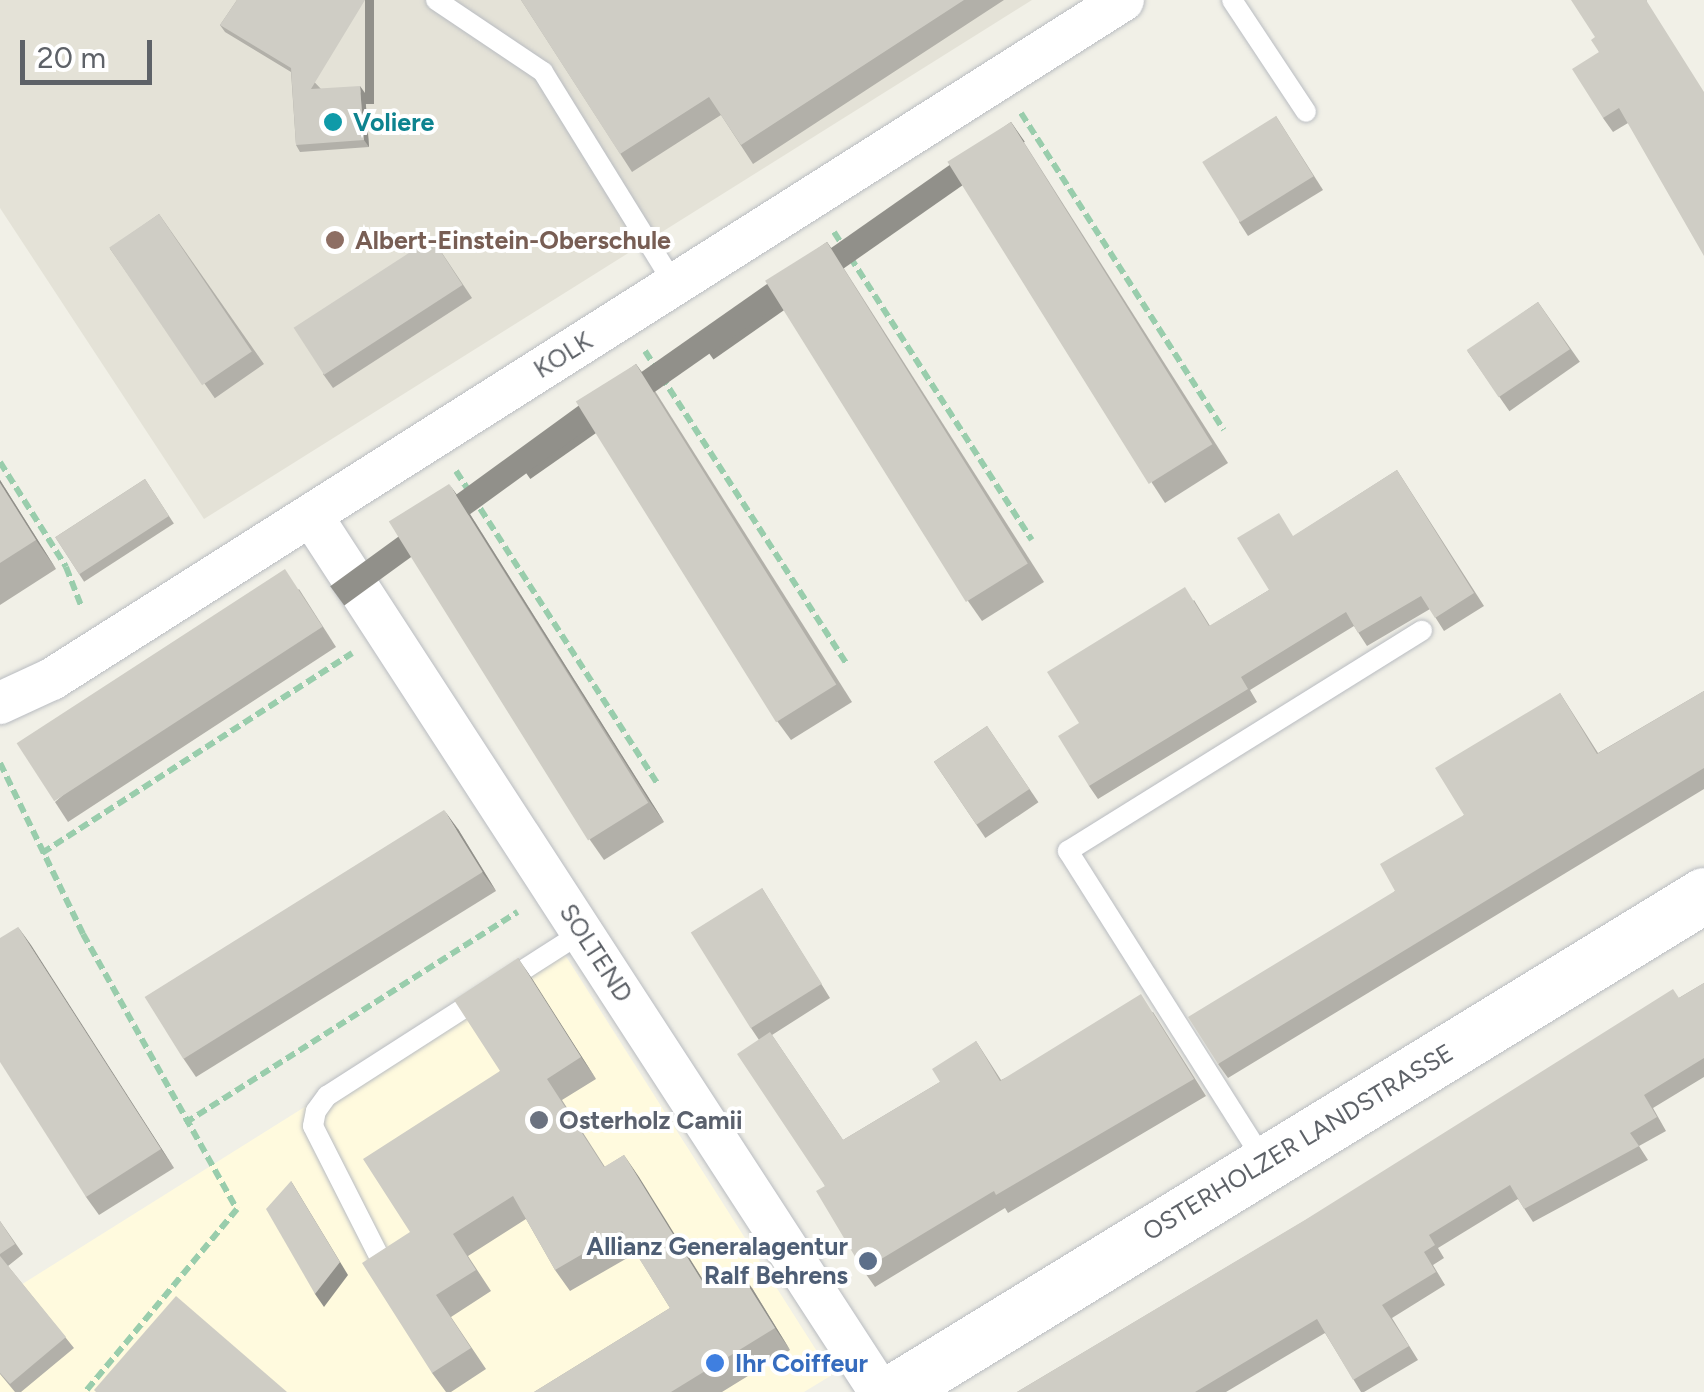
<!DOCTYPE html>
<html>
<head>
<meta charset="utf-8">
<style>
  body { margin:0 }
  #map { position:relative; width:1704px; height:1392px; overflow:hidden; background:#f1f0e7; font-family:Figtree,sans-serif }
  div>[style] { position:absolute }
  .commercial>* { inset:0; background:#fffade }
  .education>* { inset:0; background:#e4e2d7 }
  .path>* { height:6px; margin-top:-3px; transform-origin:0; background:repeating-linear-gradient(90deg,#99cdac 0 10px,transparent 0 15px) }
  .roads { filter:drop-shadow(0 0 2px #b9bcc1) drop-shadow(0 0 2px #b9bcc1) }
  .service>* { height:20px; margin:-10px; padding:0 10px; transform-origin:10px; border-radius:10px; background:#fff }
  .minor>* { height:42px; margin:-21px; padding:0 21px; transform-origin:21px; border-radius:21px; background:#fff }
  .secondary>* { height:55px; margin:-27.5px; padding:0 27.5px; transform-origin:27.5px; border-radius:27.5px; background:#fff }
  .wall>* { inset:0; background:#b2b0a9; transform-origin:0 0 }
  .shaded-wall>* { inset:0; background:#91908a; transform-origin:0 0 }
  .building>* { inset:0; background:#cfcdc5; transform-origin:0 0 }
  .dots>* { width:28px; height:28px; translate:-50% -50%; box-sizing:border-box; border:5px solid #fff; border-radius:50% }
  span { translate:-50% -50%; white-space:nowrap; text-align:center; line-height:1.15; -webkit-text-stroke:8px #fff; paint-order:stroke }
  .culture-label { font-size:25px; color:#0d838f; font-weight:700 }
  .left { translate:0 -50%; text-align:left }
  .education-label { font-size:25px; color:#785e54; font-weight:700 }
  .street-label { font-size:25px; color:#5e6268 }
  .worship-label { font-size:25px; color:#5b616d; font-weight:700 }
  .service-label { font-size:25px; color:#4e5e75; font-weight:700 }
  .right { translate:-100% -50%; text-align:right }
  .shop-label { font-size:25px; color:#366cbe; font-weight:700 }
  .scale { position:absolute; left:20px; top:40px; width:132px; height:45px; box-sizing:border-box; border:5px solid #5e6268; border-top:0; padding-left:12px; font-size:30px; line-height:35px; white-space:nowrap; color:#5e6268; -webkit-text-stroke:8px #fff; paint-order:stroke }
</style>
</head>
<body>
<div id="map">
  <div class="commercial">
    <i style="clip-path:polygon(560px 947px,832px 1375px,804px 1392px,0 1392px,0 1298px)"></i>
  </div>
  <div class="education">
    <i style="clip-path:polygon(0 0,1032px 0,204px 519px,0 208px)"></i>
  </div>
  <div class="path">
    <i style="left:1021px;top:113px;width:376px;rotate:57.4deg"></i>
    <i style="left:834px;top:232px;width:366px;rotate:57.3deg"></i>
    <i style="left:645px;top:351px;width:371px;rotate:57.2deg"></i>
    <i style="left:0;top:462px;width:124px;rotate:57.8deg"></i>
    <i style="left:66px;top:567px;width:44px;rotate:68.7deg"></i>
    <i style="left:456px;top:471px;width:371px;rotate:57.2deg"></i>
    <i style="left:0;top:763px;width:190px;rotate:64.1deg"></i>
    <i style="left:83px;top:934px;width:315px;rotate:60.8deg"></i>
    <i style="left:237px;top:1209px;width:238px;rotate:129.7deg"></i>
    <i style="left:42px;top:853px;width:369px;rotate:-32.8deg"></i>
    <i style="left:185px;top:1123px;width:394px;rotate:-32.4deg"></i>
  </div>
  <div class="roads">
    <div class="service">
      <i style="left:436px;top:0;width:129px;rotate:33.9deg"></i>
      <i style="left:543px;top:72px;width:249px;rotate:58.3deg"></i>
      <i style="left:1232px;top:0;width:134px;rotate:56.5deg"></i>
      <i style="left:1264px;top:1161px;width:367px;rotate:-122.3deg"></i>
      <i style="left:1068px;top:851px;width:417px;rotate:-31.9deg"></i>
      <i style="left:384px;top:1266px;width:157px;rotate:-116.9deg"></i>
      <i style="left:313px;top:1126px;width:15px;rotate:-79deg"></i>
      <i style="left:316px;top:1111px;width:19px;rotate:-54deg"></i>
      <i style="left:327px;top:1096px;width:303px;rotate:-32.7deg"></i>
    </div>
    <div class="minor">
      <i style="left:311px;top:515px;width:1045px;rotate:57.02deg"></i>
      <i style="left:0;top:703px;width:57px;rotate:-24.8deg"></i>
      <i style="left:52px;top:679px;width:1268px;rotate:-32.37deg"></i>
    </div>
    <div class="secondary">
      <i style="left:893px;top:1392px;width:951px;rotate:-31.5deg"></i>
    </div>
  </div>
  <div class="wall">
    <i style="clip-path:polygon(237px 0,321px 89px,365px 93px,369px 147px,300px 152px,296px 145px,291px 72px,225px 32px,220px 25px)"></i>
    <i style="clip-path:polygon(521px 0,1004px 0,753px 164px,721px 115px,632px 172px)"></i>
    <i style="clip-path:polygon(1647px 0,1628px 123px,1613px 132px,1603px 118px,1599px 52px,1595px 37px)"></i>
    <i style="clip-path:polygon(1276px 116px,1323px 190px,1248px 236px,1239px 222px)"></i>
    <i style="clip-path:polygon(1011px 122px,1228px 463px,1165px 503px,1152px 483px)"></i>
    <i style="left:159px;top:214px;width:183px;height:60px;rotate:55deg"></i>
    <i style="clip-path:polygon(432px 238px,472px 298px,333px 388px,323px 374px)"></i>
    <i style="clip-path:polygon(827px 242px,1044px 582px,982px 621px,968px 601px)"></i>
    <i style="left:1538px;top:302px;width:73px;height:86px;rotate:55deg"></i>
    <i style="clip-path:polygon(650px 383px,852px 702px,791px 740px,777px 721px)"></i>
    <i style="clip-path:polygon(1397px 470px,1484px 606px,1444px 631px,1430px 609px,1367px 646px,1354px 626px,1250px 690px,1257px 702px,1098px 799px,1089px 786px,1079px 723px,1194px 600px,1210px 626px,1269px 590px,1294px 536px)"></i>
    <i style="left:145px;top:479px;width:53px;height:107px;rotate:57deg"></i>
    <i style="clip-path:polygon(0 480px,56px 569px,0 605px)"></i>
    <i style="clip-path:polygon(463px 503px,664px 822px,604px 860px,590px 840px)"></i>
    <i style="clip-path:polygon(299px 589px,336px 647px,68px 822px,55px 802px)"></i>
    <i style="clip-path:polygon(1704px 691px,1704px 789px,1228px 1078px,1218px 1064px,1395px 891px,1464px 815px,1560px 693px,1598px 753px)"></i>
    <i style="left:987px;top:726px;width:92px;height:64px;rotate:56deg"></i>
    <i style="clip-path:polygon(458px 829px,496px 891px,196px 1077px,183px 1058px)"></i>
    <i style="clip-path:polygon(762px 888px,830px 998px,772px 1035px,843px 1140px,940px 1082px,976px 1041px,1001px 1080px,1153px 1012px,1206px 1096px,1008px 1213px,1005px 1208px,875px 1287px,863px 1270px,759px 1040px,751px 1028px)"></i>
    <i style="clip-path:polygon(18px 927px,174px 1168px,99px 1215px,86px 1197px)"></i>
    <i style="clip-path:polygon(518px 958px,596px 1079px,562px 1100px,605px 1167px,624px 1155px,706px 1285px,752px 1288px,790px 1350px,722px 1392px,534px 1392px,670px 1308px,636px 1253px,570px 1291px,555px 1270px,526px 1219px,468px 1256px,491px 1291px,451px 1317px,486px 1369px,451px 1392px,446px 1392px,432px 1373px,410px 1232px,500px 1071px)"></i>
    <i style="clip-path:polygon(1704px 983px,1704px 1077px,1653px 1108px,1666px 1131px,1639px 1146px,1648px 1160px,1533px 1222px,1518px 1199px,1438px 1248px,1444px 1258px,1433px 1265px,1445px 1285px,1392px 1318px,1418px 1360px,1364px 1392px,1361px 1392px,1325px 1333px,1226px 1392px,1017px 1392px)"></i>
    <i style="clip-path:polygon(0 1221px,23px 1254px,8px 1266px,74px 1348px,21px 1392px,15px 1392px,0 1374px)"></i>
  </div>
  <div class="shaded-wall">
    <i style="left:365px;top:0;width:9px;height:104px"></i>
    <i style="clip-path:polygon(360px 86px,365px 93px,369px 147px,364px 140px)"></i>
    <i style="left:1011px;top:122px;width:24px;height:380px;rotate:55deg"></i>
    <i style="left:827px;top:242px;width:24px;height:379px;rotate:55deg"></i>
    <i style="left:636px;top:364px;width:24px;height:378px;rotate:54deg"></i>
    <i style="clip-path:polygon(0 480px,56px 569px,36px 540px,0 483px)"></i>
    <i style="clip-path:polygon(449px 484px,463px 503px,664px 822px,650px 802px)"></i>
    <i style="clip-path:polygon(444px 810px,458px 829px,496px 891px,482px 872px)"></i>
    <i style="clip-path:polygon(18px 927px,31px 945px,174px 1168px,161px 1149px)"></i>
    <i style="clip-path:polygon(518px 958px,533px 980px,596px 1079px,581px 1057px)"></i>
    <i style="clip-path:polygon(624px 1155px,639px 1177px,720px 1307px,705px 1286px)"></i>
    <i style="clip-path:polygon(291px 1181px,348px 1275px,324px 1307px,315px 1294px)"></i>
    <i style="clip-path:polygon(736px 1266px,752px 1288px,790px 1350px,775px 1328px)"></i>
  </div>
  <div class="building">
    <i style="clip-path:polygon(237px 0,365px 0,311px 89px,360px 86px,364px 140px,296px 145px,291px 68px,220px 25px)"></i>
    <i style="clip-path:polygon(521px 0,964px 0,741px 145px,709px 97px,620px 154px)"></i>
    <i style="clip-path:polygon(1571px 0,1646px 0,1704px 92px,1704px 256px,1619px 108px,1603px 118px,1572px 69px,1599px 52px,1591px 40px,1595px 37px)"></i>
    <i style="left:1276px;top:116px;width:71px;height:87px;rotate:58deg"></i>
    <i style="left:1011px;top:122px;width:380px;height:75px;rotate:58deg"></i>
    <i style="left:159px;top:214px;width:166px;height:60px;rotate:56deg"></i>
    <i style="left:432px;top:238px;width:56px;height:165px;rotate:57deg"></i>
    <i style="left:827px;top:242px;width:379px;height:73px;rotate:58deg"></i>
    <i style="left:1538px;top:302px;width:57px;height:86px;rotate:56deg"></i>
    <i style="left:636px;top:364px;width:378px;height:71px;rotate:58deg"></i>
    <i style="clip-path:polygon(1397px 470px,1474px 593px,1435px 618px,1421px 596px,1358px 633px,1346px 612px,1241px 677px,1248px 689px,1089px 786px,1058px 736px,1079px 723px,1047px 672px,1185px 587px,1209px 626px,1269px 590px,1237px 538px,1279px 513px,1293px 536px)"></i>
    <i style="left:145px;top:479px;width:44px;height:107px;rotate:57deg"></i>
    <i style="clip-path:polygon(0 483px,36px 540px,0 563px)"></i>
    <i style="left:449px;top:484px;width:376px;height:71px;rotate:58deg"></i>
    <i style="left:285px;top:569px;width:69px;height:320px;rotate:57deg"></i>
    <i style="clip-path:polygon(1704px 691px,1704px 768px,1218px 1064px,1188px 1017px,1395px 891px,1380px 864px,1464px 815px,1435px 768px,1560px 693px,1597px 754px)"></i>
    <i style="left:987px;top:726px;width:76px;height:64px;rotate:56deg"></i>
    <i style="left:444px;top:810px;width:73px;height:353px;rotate:58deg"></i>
    <i style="left:762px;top:888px;width:113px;height:84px;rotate:58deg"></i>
    <i style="clip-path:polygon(18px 927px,161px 1149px,86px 1197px,0 1062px,0 938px)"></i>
    <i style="clip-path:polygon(518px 958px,581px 1057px,547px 1079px,604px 1167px,624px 1155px,705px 1286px,736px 1266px,775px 1328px,671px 1392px,534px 1392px,670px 1308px,622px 1231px,555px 1270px,513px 1196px,453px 1234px,476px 1270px,436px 1295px,471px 1348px,432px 1373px,362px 1263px,410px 1232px,363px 1159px,500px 1071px,454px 1000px)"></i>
    <i style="clip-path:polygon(1704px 983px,1704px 1058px,1644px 1095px,1657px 1117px,1630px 1133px,1639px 1146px,1524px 1209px,1510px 1185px,1429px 1235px,1435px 1245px,1424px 1252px,1436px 1272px,1382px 1305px,1409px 1346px,1353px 1380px,1317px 1319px,1195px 1392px,1017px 1392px,1305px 1220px,1673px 989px,1679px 998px)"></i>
    <i style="clip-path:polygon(1141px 994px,1194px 1079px,996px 1195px,994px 1191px,863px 1270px,816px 1191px,825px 1186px,737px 1054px,770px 1032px,843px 1140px,940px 1082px,932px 1069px,976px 1041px,1000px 1081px)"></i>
    <i style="clip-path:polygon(291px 1181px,340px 1262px,315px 1294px,266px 1209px)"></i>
    <i style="clip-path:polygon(0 1221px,15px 1244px,0 1254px)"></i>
    <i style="clip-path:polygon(0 1256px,66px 1337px,10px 1384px,0 1373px)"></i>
    <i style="clip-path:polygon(176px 1296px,287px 1392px,96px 1392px,94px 1390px)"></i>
  </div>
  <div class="dots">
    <i style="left:333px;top:122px;background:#0f9aa8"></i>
    <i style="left:335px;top:240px;background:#8d6e63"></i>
    <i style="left:539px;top:1120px;background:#6b7280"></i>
    <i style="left:868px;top:1261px;background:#5c6f8a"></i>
    <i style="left:715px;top:1363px;background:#3f7fe0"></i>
  </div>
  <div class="culture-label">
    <span class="left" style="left:353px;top:122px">Voliere</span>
  </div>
  <div class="education-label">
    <span class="left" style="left:355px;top:240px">Albert-Einstein-Oberschule</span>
  </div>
  <div class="street-label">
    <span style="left:563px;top:355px;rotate:-32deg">KOLK</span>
    <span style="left:596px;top:953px;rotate:57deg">SOLTEND</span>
    <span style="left:1298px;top:1142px;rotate:-31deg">OSTERHOLZER LANDSTRASSE</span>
  </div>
  <div class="worship-label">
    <span class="left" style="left:559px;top:1120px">Osterholz Camii</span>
  </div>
  <div class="service-label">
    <span class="right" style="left:848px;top:1261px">Allianz Generalagentur<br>Ralf Behrens</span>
  </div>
  <div class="shop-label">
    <span class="left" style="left:735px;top:1363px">Ihr Coiffeur</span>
  </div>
  <div class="scale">20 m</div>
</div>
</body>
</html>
